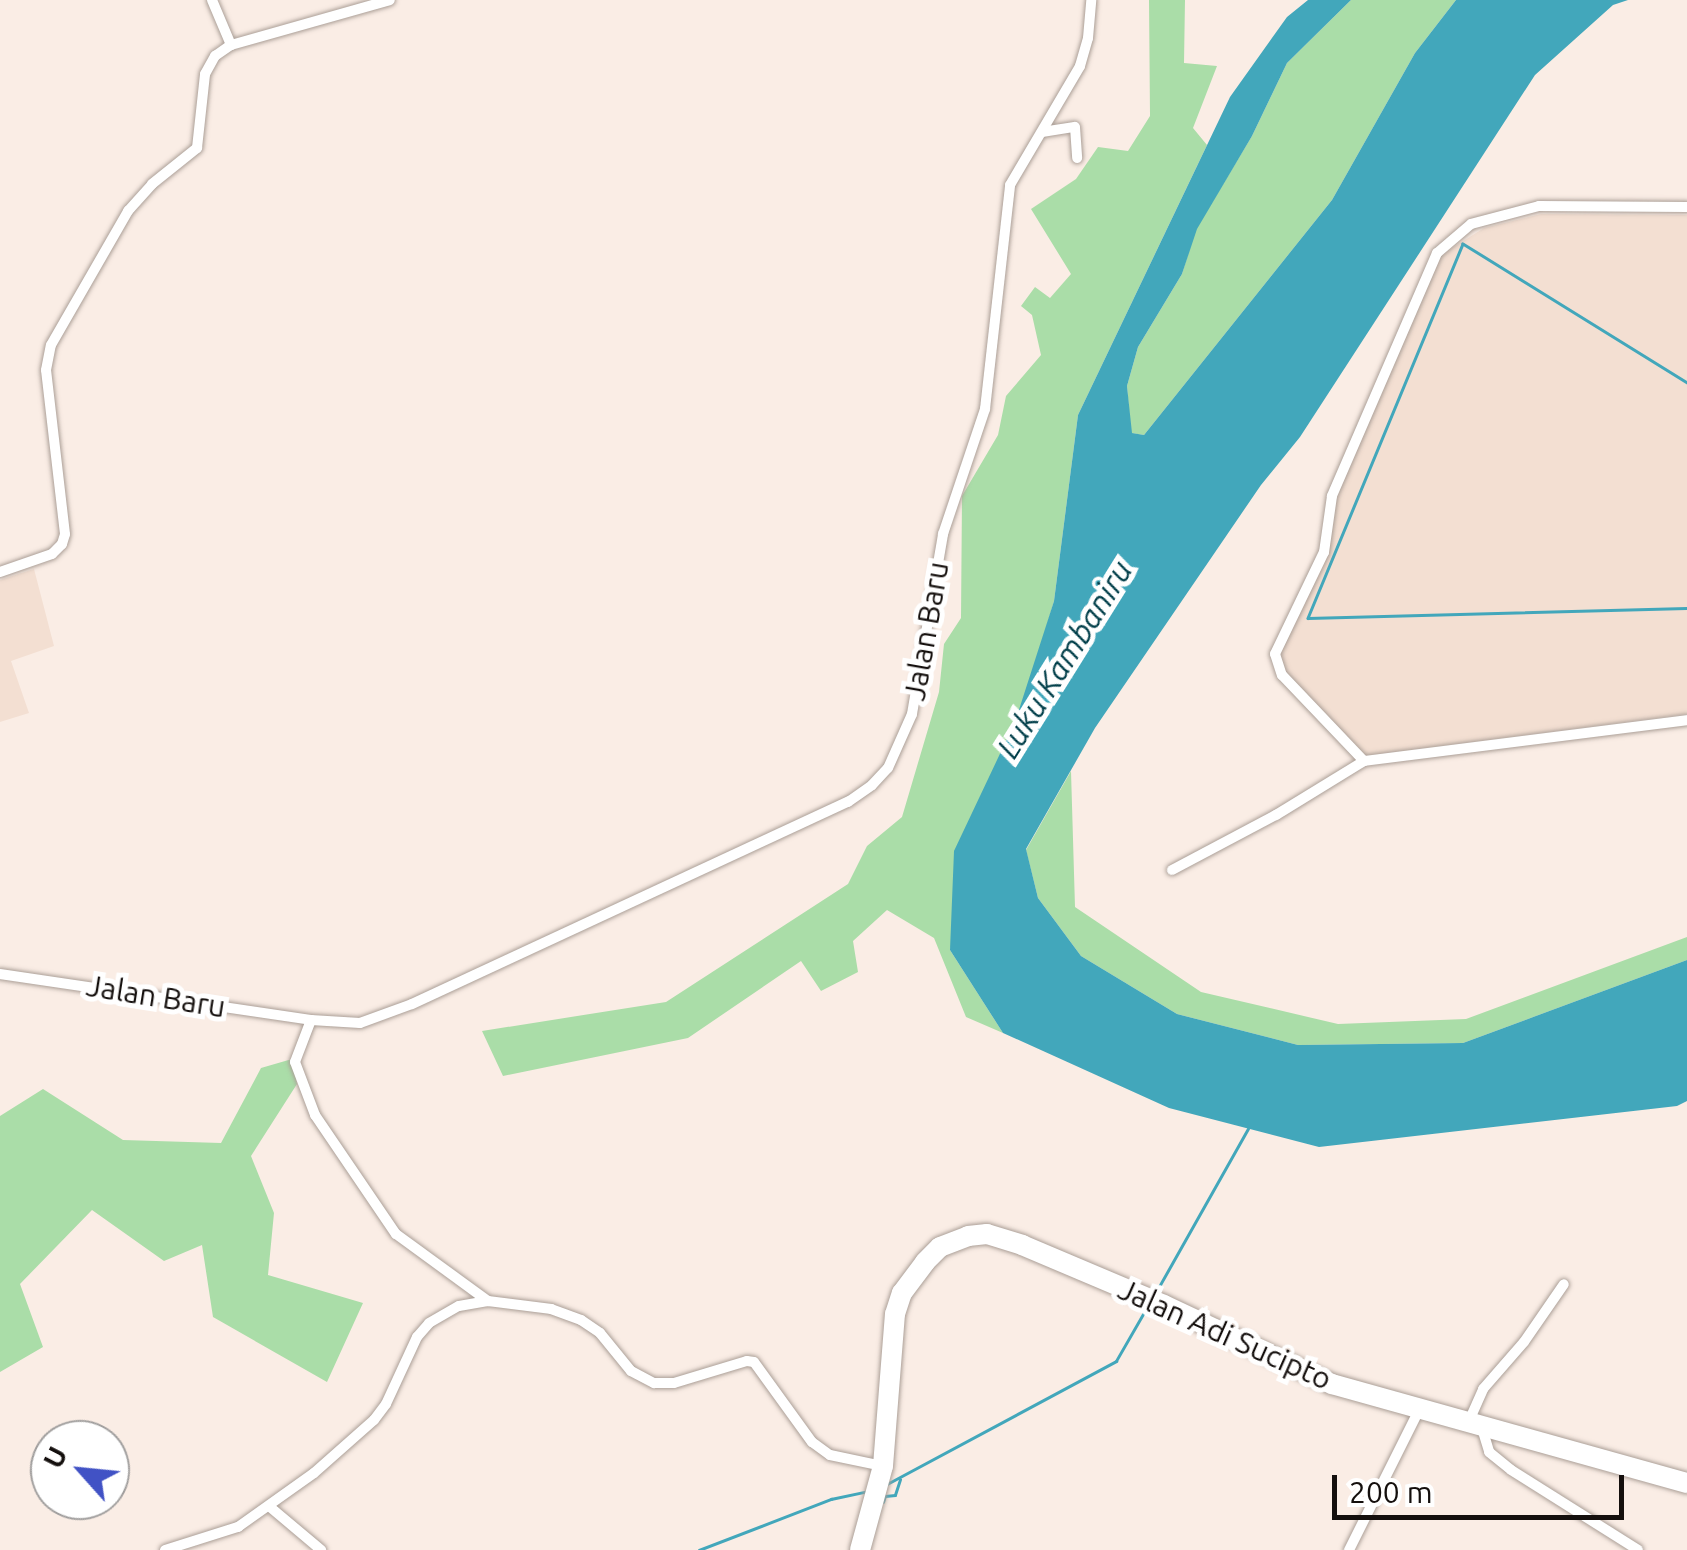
<!DOCTYPE html>
<html>
<head>
<meta charset="utf-8">
<style>
  body { margin:0 }
  #map { position:relative; width:1687px; height:1550px; overflow:hidden; background:#faede5; font-family:Ubuntu,sans-serif }
  div>[style] { position:absolute }
  .built>* { inset:0; background:#f3dfd2 }
  .green>* { inset:0; background:#aadda8 }
  .water>* { inset:0; background:#42a7bb }
  .stream>* { height:2.5px; margin:-1.25px; padding:0 1.25px; transform-origin:1.25px; border-radius:1.25px; background:#42a7bb }
  .roads { filter:drop-shadow(0 0 2px #ab9f97) drop-shadow(0 0 2px #ab9f97) }
  .street>* { height:10px; margin:-5px; padding:0 5px; transform-origin:5px; border-radius:5px; background:#fff }
  .highway>* { height:20px; margin:-10px; padding:0 10px; transform-origin:10px; border-radius:10px; background:#fff }
  span { translate:-50% -50%; white-space:nowrap; text-align:center; line-height:1.15; -webkit-text-stroke:10px #fff; paint-order:stroke }
  .street-label { font-size:30px; color:#140f0d }
  .water-label { font-size:32px; color:#003e49; font-style:italic }
  .north { position:absolute; left:30px; top:1420px; width:100px; height:100px; box-sizing:border-box; background:#fff; border:2px solid #a19f9e; border-radius:50%; rotate:297deg; font-size:28px; font-weight:700; line-height:40px; text-align:center; color:#140f0d }
  .north::after { content:''; display:block; margin:auto; width:35px; height:45px; background:#4152c5; clip-path:polygon(50% 0,100% 100%,50% 72%,0 100%) }
  .scale { position:absolute; left:1332px; top:1475px; width:292px; height:45px; box-sizing:border-box; border:5px solid #140f0d; border-top:0; padding-left:12px; font-size:30px; line-height:35px; white-space:nowrap; color:#140f0d; -webkit-text-stroke:8px #fff; paint-order:stroke }
</style>
</head>
<body>
<div id="map">
  <div class="built">
    <i style="clip-path:polygon(1541px 214px,1687px 215px,1687px 714px,1365px 756px,1281px 671px,1277px 661px,1327px 554px,1334px 501px,1438px 257px,1484px 228px)"></i>
    <i style="clip-path:polygon(34px 569px,54px 646px,11px 661px,29px 713px,0 722px,0 580px)"></i>
  </div>
  <div class="green">
    <i style="clip-path:polygon(1149px 0,1185px 0,1184px 63px,1217px 66px,1193px 128px,1207px 145px,1078px 415px,1054px 601px,950px 950px,1003px 1033px,966px 1017px,934px 938px,887px 910px,853px 941px,858px 972px,821px 991px,801px 961px,688px 1038px,503px 1076px,482px 1031px,666px 1002px,848px 884px,867px 846px,902px 817px,939px 692px,944px 644px,961px 618px,962px 496px,998px 435px,1006px 396px,1041px 355px,1032px 315px,1021px 306px,1035px 287px,1050px 298px,1071px 274px,1031px 209px,1076px 179px,1098px 147px,1128px 151px,1150px 116px)"></i>
    <i style="clip-path:polygon(1351px 0,1456px 0,1415px 53px,1332px 200px,1144px 435px,1131px 433px,1127px 386px,1138px 347px,1182px 274px,1196px 229px,1252px 136px,1287px 63px)"></i>
    <i style="clip-path:polygon(1071px 771px,1075px 907px,1201px 992px,1338px 1024px,1466px 1019px,1687px 937px,1687px 960px,1463px 1043px,1298px 1045px,1177px 1014px,1081px 956px,1038px 898px,1026px 850px)"></i>
    <i style="clip-path:polygon(292px 1059px,297px 1084px,251px 1156px,274px 1213px,268px 1275px,363px 1303px,327px 1382px,213px 1317px,202px 1245px,164px 1261px,92px 1210px,20px 1284px,43px 1347px,0 1372px,0 1116px,43px 1089px,123px 1140px,221px 1143px,261px 1068px)"></i>
  </div>
  <div class="water">
    <i style="clip-path:polygon(1308px 0,1351px 0,1287px 63px,1252px 136px,1197px 229px,1182px 274px,1138px 347px,1127px 386px,1132px 433px,1144px 435px,1332px 200px,1415px 53px,1456px 0,1628px 0,1613px 5px,1535px 75px,1300px 437px,1261px 485px,1095px 728px,1026px 849px,1038px 898px,1081px 956px,1177px 1014px,1298px 1045px,1463px 1043px,1687px 960px,1687px 1101px,1677px 1106px,1319px 1147px,1169px 1108px,1003px 1033px,950px 950px,954px 851px,1015px 722px,1054px 601px,1078px 415px,1230px 97px,1287px 17px)"></i>
  </div>
  <div class="stream">
    <i style="left:1687px;top:383px;width:264px;rotate:-148.2deg"></i>
    <i style="left:1463px;top:244px;width:405px;rotate:112.5deg"></i>
    <i style="left:1308px;top:618px;width:379px;rotate:-1.5deg"></i>
    <i style="left:1156px;top:1292px;width:187px;rotate:-60.6deg"></i>
    <i style="left:887px;top:1484px;width:260px;rotate:-28.2deg"></i>
    <i style="left:1116px;top:1361px;width:62px;rotate:-60.1deg"></i>
    <i style="left:883px;top:1502px;width:6px;rotate:-72deg"></i>
    <i style="left:885px;top:1496px;width:10px;rotate:-6deg"></i>
    <i style="left:895px;top:1495px;width:16px;rotate:-72deg"></i>
    <i style="left:699px;top:1550px;width:142px;rotate:-21.1deg"></i>
    <i style="left:831px;top:1499px;width:35px;rotate:-12deg"></i>
  </div>
  <div class="roads">
    <div class="street">
      <i style="left:212px;top:0;width:49px;rotate:67.1deg"></i>
      <i style="left:231px;top:45px;width:165px;rotate:-15.8deg"></i>
      <i style="left:1042px;top:132px;width:33px;rotate:-9deg"></i>
      <i style="left:1075px;top:127px;width:31px;rotate:86deg"></i>
      <i style="left:1687px;top:207px;width:148px;rotate:-179.6deg"></i>
      <i style="left:1539px;top:206px;width:70px;rotate:165.2deg"></i>
      <i style="left:1471px;top:224px;width:45px;rotate:139.5deg"></i>
      <i style="left:1437px;top:253px;width:265px;rotate:113.4deg"></i>
      <i style="left:1332px;top:496px;width:57px;rotate:98.1deg"></i>
      <i style="left:1324px;top:552px;width:113px;rotate:115.7deg"></i>
      <i style="left:1275px;top:654px;width:22px;rotate:72deg"></i>
      <i style="left:1282px;top:675px;width:119px;rotate:46.4deg"></i>
      <i style="left:1364px;top:761px;width:326px;rotate:-7.2deg"></i>
      <i style="left:0;top:572px;width:55px;rotate:-19.1deg"></i>
      <i style="left:52px;top:554px;width:14px;rotate:-45deg"></i>
      <i style="left:62px;top:544px;width:10px;rotate:-73deg"></i>
      <i style="left:65px;top:534px;width:165px;rotate:-96.6deg"></i>
      <i style="left:46px;top:370px;width:25px;rotate:-79deg"></i>
      <i style="left:51px;top:345px;width:155px;rotate:-60.1deg"></i>
      <i style="left:128px;top:211px;width:36px;rotate:-48deg"></i>
      <i style="left:152px;top:184px;width:58px;rotate:-38.7deg"></i>
      <i style="left:197px;top:148px;width:74px;rotate:-83.8deg"></i>
      <i style="left:205px;top:74px;width:21px;rotate:-61deg"></i>
      <i style="left:215px;top:56px;width:19px;rotate:-35deg"></i>
      <i style="left:1172px;top:870px;width:118px;rotate:-27.9deg"></i>
      <i style="left:1276px;top:815px;width:103px;rotate:-31.5deg"></i>
      <i style="left:0;top:974px;width:314px;rotate:8.4deg"></i>
      <i style="left:311px;top:1020px;width:49px;rotate:3.5deg"></i>
      <i style="left:360px;top:1023px;width:55px;rotate:-20.1deg"></i>
      <i style="left:412px;top:1004px;width:481px;rotate:-24.9deg"></i>
      <i style="left:848px;top:802px;width:29px;rotate:-35deg"></i>
      <i style="left:872px;top:785px;width:23px;rotate:-47deg"></i>
      <i style="left:888px;top:768px;width:59px;rotate:-66deg"></i>
      <i style="left:912px;top:714px;width:183px;rotate:-80.2deg"></i>
      <i style="left:943px;top:534px;width:132px;rotate:-71.4deg"></i>
      <i style="left:985px;top:409px;width:225px;rotate:-83.6deg"></i>
      <i style="left:1010px;top:185px;width:138px;rotate:-59.5deg"></i>
      <i style="left:1080px;top:66px;width:29px;rotate:-74deg"></i>
      <i style="left:1088px;top:38px;width:38px;rotate:-85deg"></i>
      <i style="left:311px;top:1020px;width:45px;rotate:110.9deg"></i>
      <i style="left:295px;top:1062px;width:57px;rotate:69.3deg"></i>
      <i style="left:315px;top:1115px;width:144px;rotate:55.8deg"></i>
      <i style="left:396px;top:1234px;width:114px;rotate:36.1deg"></i>
      <i style="left:1469px;top:1421px;width:35px;rotate:-66deg"></i>
      <i style="left:1483px;top:1389px;width:62px;rotate:-48.9deg"></i>
      <i style="left:1524px;top:1342px;width:70px;rotate:-55.4deg"></i>
      <i style="left:1481px;top:1425px;width:28px;rotate:73deg"></i>
      <i style="left:1489px;top:1452px;width:28px;rotate:39deg"></i>
      <i style="left:1511px;top:1470px;width:150px;rotate:32.2deg"></i>
      <i style="left:270px;top:1507px;width:67px;rotate:40.1deg"></i>
      <i style="left:165px;top:1550px;width:77px;rotate:-17.5deg"></i>
      <i style="left:238px;top:1527px;width:93px;rotate:-35.4deg"></i>
      <i style="left:314px;top:1473px;width:80px;rotate:-41.5deg"></i>
      <i style="left:374px;top:1420px;width:20px;rotate:-53deg"></i>
      <i style="left:386px;top:1404px;width:74px;rotate:-65.2deg"></i>
      <i style="left:417px;top:1337px;width:18px;rotate:-49deg"></i>
      <i style="left:429px;top:1323px;width:34px;rotate:-30deg"></i>
      <i style="left:459px;top:1306px;width:29px;rotate:-10deg"></i>
      <i style="left:488px;top:1301px;width:64px;rotate:7.2deg"></i>
      <i style="left:551px;top:1309px;width:32px;rotate:20deg"></i>
      <i style="left:581px;top:1320px;width:23px;rotate:34deg"></i>
      <i style="left:600px;top:1333px;width:49px;rotate:50.8deg"></i>
      <i style="left:631px;top:1371px;width:26px;rotate:28deg"></i>
      <i style="left:654px;top:1383px;width:20px"></i>
      <i style="left:674px;top:1383px;width:76px;rotate:-16.8deg"></i>
      <i style="left:747px;top:1361px;width:7px;rotate:8deg"></i>
      <i style="left:754px;top:1362px;width:99px;rotate:54.1deg"></i>
      <i style="left:812px;top:1442px;width:22px;rotate:36deg"></i>
      <i style="left:830px;top:1455px;width:53px;rotate:11.9deg"></i>
      <i style="left:1349px;top:1550px;width:159px;rotate:-63.4deg"></i>
    </div>
    <div class="highway">
      <i style="left:860px;top:1550px;width:87px;rotate:-74.7deg"></i>
      <i style="left:883px;top:1466px;width:152px;rotate:-85.5deg"></i>
      <i style="left:895px;top:1314px;width:22px;rotate:-72deg"></i>
      <i style="left:902px;top:1293px;width:39px;rotate:-53deg"></i>
      <i style="left:925px;top:1262px;width:21px;rotate:-45deg"></i>
      <i style="left:940px;top:1247px;width:30px;rotate:-21deg"></i>
      <i style="left:968px;top:1236px;width:19px;rotate:-6deg"></i>
      <i style="left:987px;top:1234px;width:37px;rotate:17deg"></i>
      <i style="left:1022px;top:1245px;width:154px;rotate:22.9deg"></i>
      <i style="left:1164px;top:1305px;width:186px;rotate:25.2deg"></i>
      <i style="left:1332px;top:1384px;width:369px;rotate:15.6deg"></i>
    </div>
  </div>
  <div class="street-label">
    <span style="left:926px;top:631px;rotate:-80deg">Jalan Baru</span>
    <span style="left:156px;top:996px;rotate:9deg">Jalan Baru</span>
    <span style="left:1225px;top:1334px;rotate:24deg">Jalan Adi Sucipto</span>
  </div>
  <div class="water-label">
    <span style="left:1064px;top:659px;rotate:-58deg">Luku Kambaniru</span>
  </div>
  <div class="north">U</div>
  <div class="scale">200 m</div>
</div>
</body>
</html>
